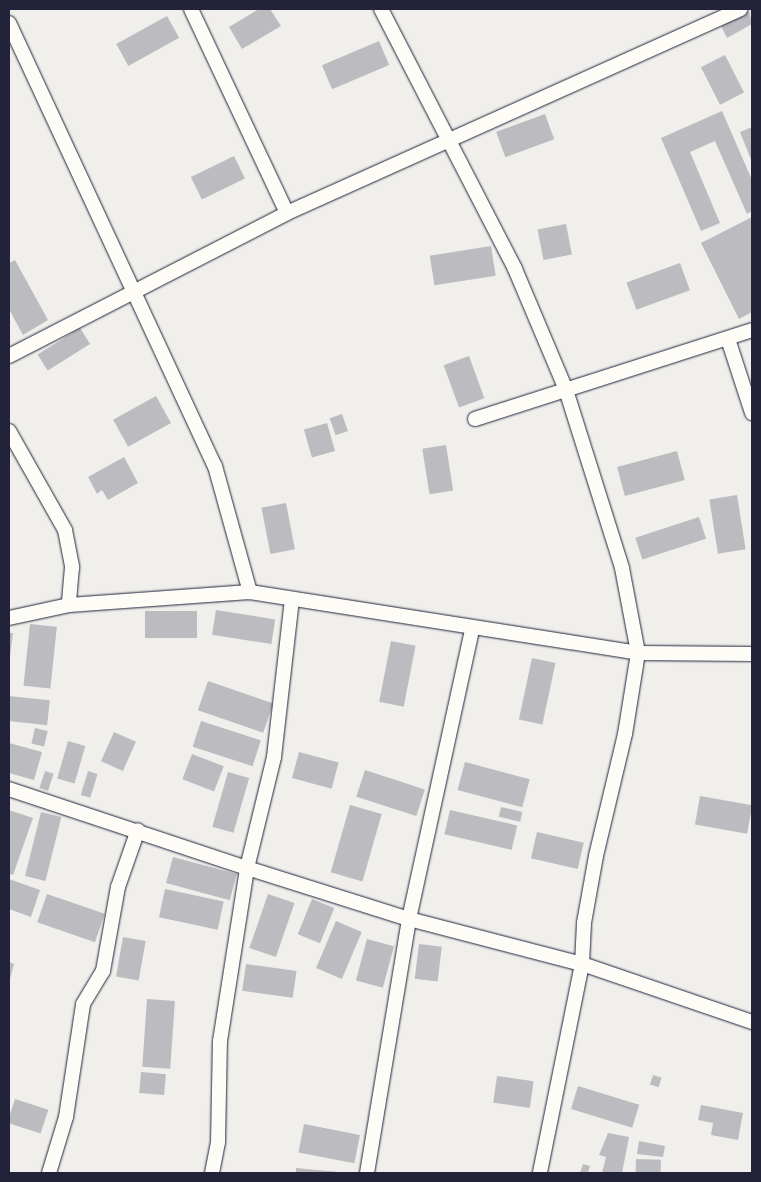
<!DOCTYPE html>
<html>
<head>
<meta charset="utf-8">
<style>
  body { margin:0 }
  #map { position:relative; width:761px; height:1182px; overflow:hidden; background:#f0efec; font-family:"Balsamiq Sans",sans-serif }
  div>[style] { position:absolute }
  .building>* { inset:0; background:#bcbcc0; transform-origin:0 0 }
  .roads { filter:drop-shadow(0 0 1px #22223b) drop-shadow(0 0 1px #22223b) }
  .minor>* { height:14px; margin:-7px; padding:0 7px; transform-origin:7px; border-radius:7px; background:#fdfcf7 }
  span { translate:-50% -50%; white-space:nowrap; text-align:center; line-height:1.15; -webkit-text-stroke:5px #fdfcf7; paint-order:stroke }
  .frame { position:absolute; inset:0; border:10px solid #22223b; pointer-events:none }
</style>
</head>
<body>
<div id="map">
  <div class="building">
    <i style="clip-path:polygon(259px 9px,270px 9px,281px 26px,242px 49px,229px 27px)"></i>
    <i style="clip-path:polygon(749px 11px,752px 24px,727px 38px,721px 26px)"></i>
    <i style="left:167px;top:16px;width:25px;height:58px;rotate:61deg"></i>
    <i style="left:379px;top:41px;width:26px;height:62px;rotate:67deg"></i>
    <i style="left:725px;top:55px;width:42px;height:27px;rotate:63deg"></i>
    <i style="clip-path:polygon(722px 111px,752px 180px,752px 211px,747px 214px,715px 141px,690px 152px,720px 223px,701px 231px,661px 138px)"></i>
    <i style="left:545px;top:114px;width:27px;height:52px;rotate:70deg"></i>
    <i style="clip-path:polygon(752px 127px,752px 162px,740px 132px)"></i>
    <i style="left:234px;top:156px;width:25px;height:48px;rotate:64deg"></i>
    <i style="clip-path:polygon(752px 217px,752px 312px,739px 319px,701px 243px)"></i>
    <i style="left:566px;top:224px;width:31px;height:29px;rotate:79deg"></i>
    <i style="left:491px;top:246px;width:30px;height:62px;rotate:81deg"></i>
    <i style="clip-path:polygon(15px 260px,48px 320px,23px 335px,9px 309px,9px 263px)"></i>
    <i style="left:680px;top:263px;width:29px;height:57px;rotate:70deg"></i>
    <i style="left:80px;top:328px;width:19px;height:50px;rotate:58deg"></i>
    <i style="left:469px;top:356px;width:45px;height:27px;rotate:70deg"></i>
    <i style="left:156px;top:396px;width:31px;height:49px;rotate:61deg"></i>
    <i style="left:342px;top:414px;width:18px;height:13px;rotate:71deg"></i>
    <i style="left:327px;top:423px;width:29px;height:24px;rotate:74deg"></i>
    <i style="left:446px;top:445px;width:46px;height:24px;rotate:81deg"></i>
    <i style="left:677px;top:451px;width:30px;height:62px;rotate:75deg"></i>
    <i style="clip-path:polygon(124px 457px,138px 483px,108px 500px,102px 490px,97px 494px,88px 477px)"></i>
    <i style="left:737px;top:495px;width:55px;height:28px;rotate:81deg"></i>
    <i style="left:286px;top:503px;width:47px;height:25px;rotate:79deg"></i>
    <i style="left:699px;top:517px;width:23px;height:67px;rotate:72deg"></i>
    <i style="left:216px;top:610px;width:60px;height:25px;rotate:9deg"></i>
    <i style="left:145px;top:611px;width:52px;height:27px"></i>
    <i style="left:30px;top:624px;width:27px;height:62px;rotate:6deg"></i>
    <i style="clip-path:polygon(9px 633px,13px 633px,10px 657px,9px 657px)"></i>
    <i style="left:391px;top:641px;width:25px;height:62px;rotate:11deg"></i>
    <i style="left:532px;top:658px;width:24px;height:63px;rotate:12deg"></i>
    <i style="left:208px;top:681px;width:69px;height:31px;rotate:19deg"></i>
    <i style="left:9px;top:696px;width:41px;height:25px;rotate:6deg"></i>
    <i style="left:201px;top:721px;width:63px;height:27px;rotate:18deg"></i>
    <i style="left:35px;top:728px;width:13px;height:16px;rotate:13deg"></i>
    <i style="left:114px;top:732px;width:24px;height:32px;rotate:24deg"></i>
    <i style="left:68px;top:741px;width:18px;height:39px;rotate:16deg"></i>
    <i style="clip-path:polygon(9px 743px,42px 752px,34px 780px,9px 773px)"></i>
    <i style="left:299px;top:752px;width:41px;height:27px;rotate:15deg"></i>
    <i style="left:192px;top:754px;width:34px;height:27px;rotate:21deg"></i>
    <i style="left:465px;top:762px;width:67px;height:29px;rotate:15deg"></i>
    <i style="left:365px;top:770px;width:63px;height:28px;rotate:18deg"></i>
    <i style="left:45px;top:771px;width:9px;height:18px;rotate:18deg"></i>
    <i style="left:88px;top:771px;width:10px;height:25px;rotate:17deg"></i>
    <i style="left:228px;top:772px;width:22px;height:57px;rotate:16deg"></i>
    <i style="left:700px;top:796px;width:53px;height:29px;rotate:10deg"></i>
    <i style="left:350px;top:805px;width:33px;height:70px;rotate:16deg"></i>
    <i style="left:501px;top:807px;width:22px;height:10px;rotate:13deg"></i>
    <i style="clip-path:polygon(9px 810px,33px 818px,13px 875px,9px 874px)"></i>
    <i style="left:450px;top:810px;width:69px;height:25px;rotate:13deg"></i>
    <i style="left:41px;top:812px;width:21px;height:66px;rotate:14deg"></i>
    <i style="left:537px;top:832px;width:48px;height:27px;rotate:13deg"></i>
    <i style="left:173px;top:857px;width:66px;height:27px;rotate:15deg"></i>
    <i style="clip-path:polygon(9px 879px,40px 890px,31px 917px,9px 909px)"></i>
    <i style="left:165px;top:889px;width:60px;height:29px;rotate:12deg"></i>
    <i style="left:47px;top:894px;width:61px;height:30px;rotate:19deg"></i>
    <i style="left:268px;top:894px;width:28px;height:57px;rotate:19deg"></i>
    <i style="left:312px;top:899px;width:24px;height:38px;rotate:22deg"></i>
    <i style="left:336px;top:921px;width:28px;height:51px;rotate:23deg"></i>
    <i style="left:123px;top:937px;width:23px;height:40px;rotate:10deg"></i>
    <i style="left:367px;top:939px;width:28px;height:43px;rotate:15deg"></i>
    <i style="left:419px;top:944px;width:23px;height:35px;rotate:7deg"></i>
    <i style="clip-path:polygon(9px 962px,14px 964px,9px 983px)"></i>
    <i style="left:246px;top:964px;width:51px;height:27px;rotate:8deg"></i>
    <i style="left:147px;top:999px;width:28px;height:68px;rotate:4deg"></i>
    <i style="left:141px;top:1072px;width:25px;height:21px;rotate:5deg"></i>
    <i style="left:653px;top:1075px;width:9px;height:10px;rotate:18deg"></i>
    <i style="left:497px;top:1076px;width:37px;height:27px;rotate:8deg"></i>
    <i style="left:578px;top:1086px;width:64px;height:24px;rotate:17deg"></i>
    <i style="left:15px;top:1099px;width:35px;height:25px;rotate:18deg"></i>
    <i style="clip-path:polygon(701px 1105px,743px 1113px,738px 1140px,711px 1135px,713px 1123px,698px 1120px)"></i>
    <i style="left:304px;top:1124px;width:57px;height:29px;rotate:11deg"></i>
    <i style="clip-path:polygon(608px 1133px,629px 1137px,622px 1173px,602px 1173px,606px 1157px,599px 1155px)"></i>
    <i style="clip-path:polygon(639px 1141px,665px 1146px,663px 1157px,637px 1154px)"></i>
    <i style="left:636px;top:1159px;width:25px;height:14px;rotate:2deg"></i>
    <i style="clip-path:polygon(583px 1164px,590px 1166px,588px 1173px,580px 1173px)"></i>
    <i style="clip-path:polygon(296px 1168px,339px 1172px,339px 1173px,296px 1173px)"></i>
  </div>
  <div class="roads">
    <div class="minor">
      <i style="left:191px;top:9px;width:225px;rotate:64.8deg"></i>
      <i style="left:381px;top:9px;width:292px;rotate:62.7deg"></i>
      <i style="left:515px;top:269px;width:131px;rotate:67.1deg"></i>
      <i style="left:566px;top:390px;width:187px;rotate:72.5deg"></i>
      <i style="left:622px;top:568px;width:86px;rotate:79.3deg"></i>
      <i style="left:638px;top:653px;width:82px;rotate:99.1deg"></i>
      <i style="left:625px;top:734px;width:125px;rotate:103.4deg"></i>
      <i style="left:596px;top:856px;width:68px;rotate:100.2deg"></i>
      <i style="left:584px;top:923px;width:41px;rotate:92.8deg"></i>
      <i style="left:582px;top:964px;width:213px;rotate:101.4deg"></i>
      <i style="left:9px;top:23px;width:489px;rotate:65.1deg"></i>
      <i style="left:215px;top:466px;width:131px;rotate:74.5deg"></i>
      <i style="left:728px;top:339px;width:78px;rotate:72deg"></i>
      <i style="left:9px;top:356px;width:313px;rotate:-27.2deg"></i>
      <i style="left:287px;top:213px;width:497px;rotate:-24.2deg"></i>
      <i style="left:475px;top:419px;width:291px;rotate:-17.8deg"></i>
      <i style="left:9px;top:431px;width:114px;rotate:60.5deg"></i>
      <i style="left:65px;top:530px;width:38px;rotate:79deg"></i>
      <i style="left:72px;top:567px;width:38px;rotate:95deg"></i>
      <i style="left:9px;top:618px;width:61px;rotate:-12.2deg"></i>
      <i style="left:69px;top:605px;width:181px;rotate:-4.1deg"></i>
      <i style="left:250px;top:592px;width:393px;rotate:8.9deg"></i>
      <i style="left:638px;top:653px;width:114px;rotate:0.5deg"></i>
      <i style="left:9px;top:789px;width:251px;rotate:18.4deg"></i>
      <i style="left:247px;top:868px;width:170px;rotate:17.5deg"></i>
      <i style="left:409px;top:919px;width:179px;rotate:14.6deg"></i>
      <i style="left:582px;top:964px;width:180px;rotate:18.8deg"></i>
      <i style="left:49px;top:1173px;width:59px;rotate:-73.1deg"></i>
      <i style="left:66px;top:1117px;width:114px;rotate:-81.4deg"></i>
      <i style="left:83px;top:1004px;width:39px;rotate:-59deg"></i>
      <i style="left:103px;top:971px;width:85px;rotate:-79.9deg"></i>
      <i style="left:118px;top:887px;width:60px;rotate:-70.7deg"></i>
      <i style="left:212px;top:1173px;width:32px;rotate:-79deg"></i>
      <i style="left:218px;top:1142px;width:101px;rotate:-88.9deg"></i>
      <i style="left:220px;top:1041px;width:175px;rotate:-81.1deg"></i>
      <i style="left:247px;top:868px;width:114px;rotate:-76.3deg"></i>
      <i style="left:274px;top:757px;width:158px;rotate:-83.5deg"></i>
      <i style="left:367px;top:1173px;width:257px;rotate:-80.6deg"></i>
      <i style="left:409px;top:919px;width:297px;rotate:-77.7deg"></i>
    </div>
  </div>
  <div class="frame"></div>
</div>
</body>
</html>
